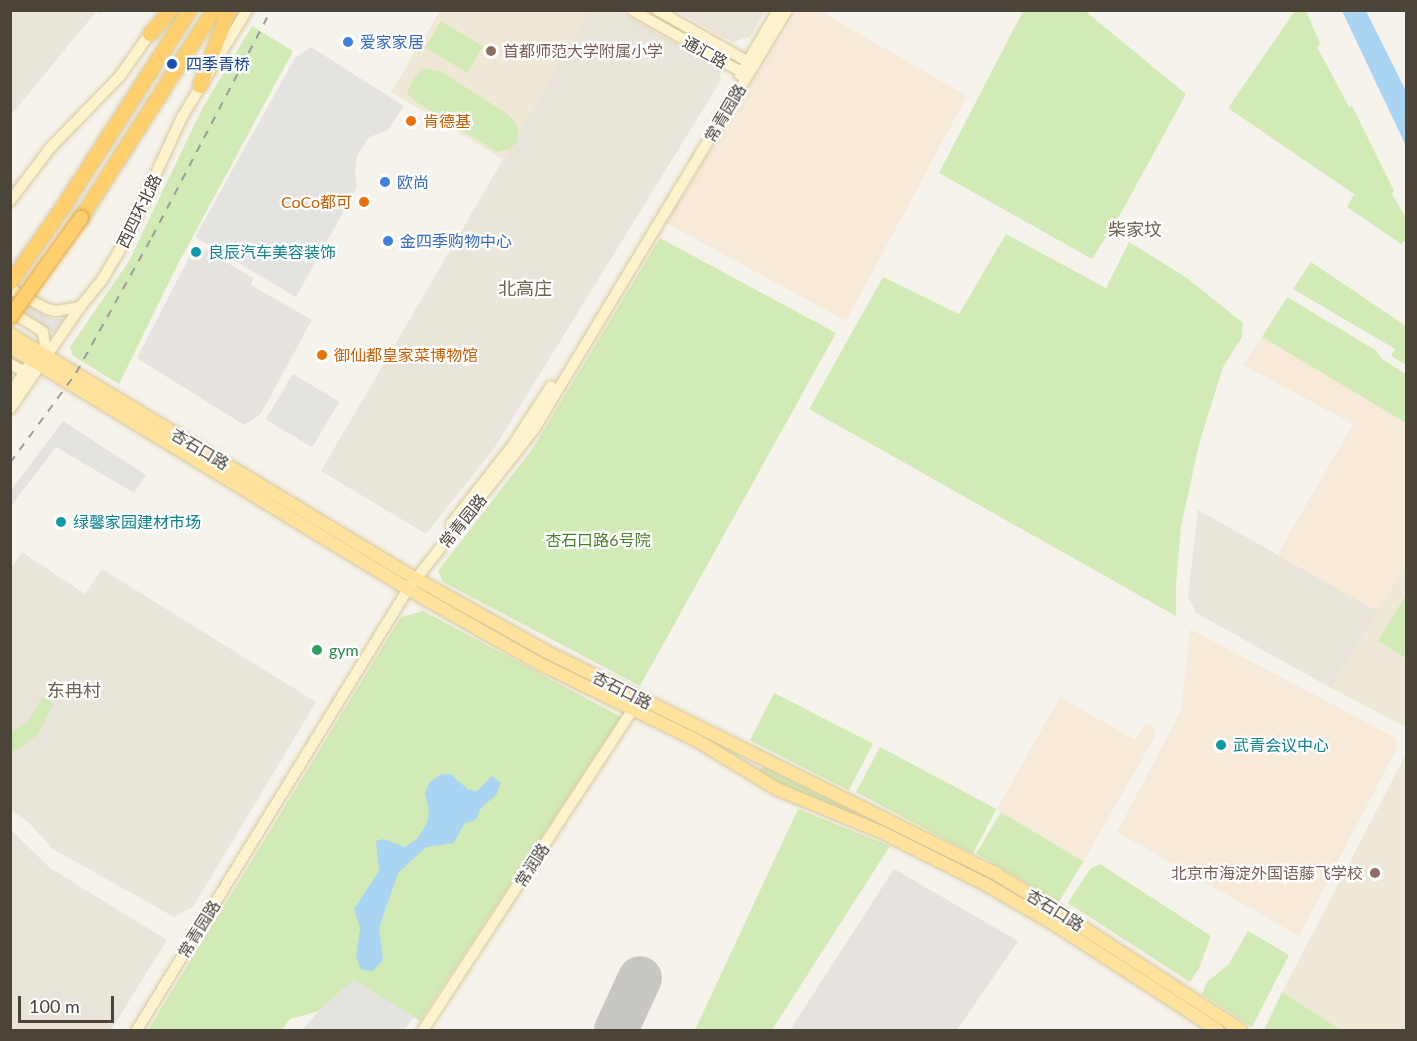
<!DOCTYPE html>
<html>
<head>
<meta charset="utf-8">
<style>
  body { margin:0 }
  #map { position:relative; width:1417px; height:1041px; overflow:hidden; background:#f6f3ec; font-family:Lato,"Noto Sans SC",sans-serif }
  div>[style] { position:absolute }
  .residential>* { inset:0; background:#eae5da }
  .commercial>* { inset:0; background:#f7ead8 }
  .industrial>* { inset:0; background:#e6e2dd }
  .education>* { inset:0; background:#efe8d6 }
  .green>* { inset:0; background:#d2eab5; transform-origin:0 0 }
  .parking>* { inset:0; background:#e5e3e0; transform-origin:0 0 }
  .water>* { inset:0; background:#a9d4f2 }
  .runway>* { height:44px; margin:-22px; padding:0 22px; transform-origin:22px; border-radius:22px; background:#c8c6c3 }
  .roads { filter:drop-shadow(0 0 2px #d6c79b) drop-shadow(0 0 2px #d6c79b) }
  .secondary>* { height:10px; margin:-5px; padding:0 5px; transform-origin:5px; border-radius:5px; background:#fff3cd }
  .primary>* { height:12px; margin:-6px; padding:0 6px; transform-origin:6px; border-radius:6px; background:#ffe39c }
  .highway>* { height:14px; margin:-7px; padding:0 7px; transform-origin:7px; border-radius:7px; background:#ffcf6e }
  .rail>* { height:2px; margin-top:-1px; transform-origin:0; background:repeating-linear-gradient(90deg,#9a9a9a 0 8px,transparent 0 16px) }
  .bridges { filter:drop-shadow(0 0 2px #e0a43c) drop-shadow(0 0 2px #e0a43c) }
  .highway-bridge>* { height:14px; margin:-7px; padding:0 7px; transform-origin:7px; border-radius:7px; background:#ffcf6e }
  .dots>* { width:16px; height:16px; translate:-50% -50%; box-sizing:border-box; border:3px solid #fff; border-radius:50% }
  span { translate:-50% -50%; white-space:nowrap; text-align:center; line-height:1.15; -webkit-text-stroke:4.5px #fff; paint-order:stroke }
  .shop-label { font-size:16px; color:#366cbe }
  .left { translate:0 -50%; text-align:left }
  .education-label { font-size:16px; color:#785e54 }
  .right { translate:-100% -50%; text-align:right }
  .street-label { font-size:16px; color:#4b4439 }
  .transit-label { font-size:16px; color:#164399 }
  .food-label { font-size:16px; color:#c56008 }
  .culture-label { font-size:16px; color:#0d838f }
  .park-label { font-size:16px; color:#4a7f2a }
  .leisure-label { font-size:16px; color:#27864d }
  .neighbourhood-label { font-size:18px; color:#6e6250 }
  .frame { position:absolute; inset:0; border:12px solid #4b4439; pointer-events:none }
  .scale { position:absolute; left:18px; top:996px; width:96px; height:27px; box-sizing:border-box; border:3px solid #4b4439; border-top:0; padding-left:8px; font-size:18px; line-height:21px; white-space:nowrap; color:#4b4439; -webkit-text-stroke:4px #fff; paint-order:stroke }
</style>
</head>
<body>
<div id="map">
  <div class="residential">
    <i style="clip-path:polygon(11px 10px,103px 11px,101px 14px,96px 12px,11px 115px)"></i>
    <i style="clip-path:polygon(590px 11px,619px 11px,721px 70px,720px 82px,493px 450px,426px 534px,321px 471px)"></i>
    <i style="clip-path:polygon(678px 11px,765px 11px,750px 37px,732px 42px)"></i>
    <i style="clip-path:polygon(1198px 510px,1378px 611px,1331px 688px,1196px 613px,1188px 596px)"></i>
    <i style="clip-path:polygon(22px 552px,85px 594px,102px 569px,316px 702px,193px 907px,174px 917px,53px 849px,29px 823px,11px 810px,10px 569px)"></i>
    <i style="clip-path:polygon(11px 830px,50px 868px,167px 940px,111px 1030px,11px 1030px)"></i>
  </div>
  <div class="commercial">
    <i style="clip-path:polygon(798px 11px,820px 11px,967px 96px,846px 321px,666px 223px)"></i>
    <i style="clip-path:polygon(1262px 337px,1406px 423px,1406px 565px,1378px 611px,1277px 555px,1353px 424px,1243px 365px)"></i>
    <i style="clip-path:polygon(1190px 629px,1394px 737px,1398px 746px,1299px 936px,1117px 832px,1181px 711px)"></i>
    <i style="clip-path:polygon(1060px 697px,1135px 740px,1146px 723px,1154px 728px,1154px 738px,1083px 862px,997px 809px)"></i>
  </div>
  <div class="industrial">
    <i style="clip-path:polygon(196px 244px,253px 278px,251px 285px,312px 320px,260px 415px,244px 425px,137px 358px)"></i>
    <i style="clip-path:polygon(894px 869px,1018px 941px,957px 1030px,790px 1030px)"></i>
  </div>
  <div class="education">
    <i style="clip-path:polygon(440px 11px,590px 11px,504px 160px,391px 92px)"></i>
    <i style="clip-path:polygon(1406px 565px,1406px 727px,1331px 688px)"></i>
    <i style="clip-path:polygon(1406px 754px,1406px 1030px,1341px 1030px,1282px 992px)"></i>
  </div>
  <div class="green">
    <i style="clip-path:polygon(1023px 11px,1085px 11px,1186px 94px,1121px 213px,1092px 259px,939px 173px)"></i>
    <i style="clip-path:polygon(1295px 11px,1305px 11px,1307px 13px,1320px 44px,1317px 47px,1349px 107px,1352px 106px,1394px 191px,1392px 194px,1406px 218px,1406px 240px,1401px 244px,1347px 207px,1354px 194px,1228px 108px)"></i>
    <i style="left:441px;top:21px;width:49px;height:31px;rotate:31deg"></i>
    <i style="clip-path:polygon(252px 26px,293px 51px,178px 264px,119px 384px,73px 356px,70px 347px,129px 261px,203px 107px)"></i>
    <i style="clip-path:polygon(423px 68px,442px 72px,509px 115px,518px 127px,517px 142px,510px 149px,497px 152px,416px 102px,407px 93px,413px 79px)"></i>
    <i style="clip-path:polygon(1006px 234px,1106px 288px,1129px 242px,1187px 278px,1243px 323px,1242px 337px,1223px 367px,1199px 444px,1181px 527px,1176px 584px,1176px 616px,809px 409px,883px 277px,959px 314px)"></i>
    <i style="clip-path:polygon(660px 238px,836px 333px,640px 686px,443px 582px,438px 571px,533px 448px)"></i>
    <i style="clip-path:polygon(1311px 262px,1406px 326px,1406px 365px,1391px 356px,1395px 349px,1293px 289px)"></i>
    <i style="clip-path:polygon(1287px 297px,1377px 351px,1382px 359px,1406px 374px,1406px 423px,1262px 337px)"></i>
    <i style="clip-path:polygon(1406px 595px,1406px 658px,1378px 641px)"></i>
    <i style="clip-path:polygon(423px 611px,621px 717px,420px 1021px,354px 980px,319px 1011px,290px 1019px,282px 1030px,148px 1030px,401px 617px)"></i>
    <i style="left:774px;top:693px;width:111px;height:53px;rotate:27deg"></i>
    <i style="clip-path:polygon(43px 696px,53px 704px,38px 734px,22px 747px,11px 752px,11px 732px,29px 720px)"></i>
    <i style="left:880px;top:747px;width:132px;height:51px;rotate:28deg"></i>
    <i style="clip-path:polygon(764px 767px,864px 816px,863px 820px,799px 794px,760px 773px,761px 768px)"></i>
    <i style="clip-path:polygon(798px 809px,890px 846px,772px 1030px,695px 1030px)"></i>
    <i style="left:1001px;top:812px;width:96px;height:48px;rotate:31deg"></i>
    <i style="clip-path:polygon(1100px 864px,1211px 936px,1199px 968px,1190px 982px,1068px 903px,1090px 869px)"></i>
    <i style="clip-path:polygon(1248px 931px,1289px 955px,1252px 1027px,1202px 994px,1207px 982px,1229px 964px)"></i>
    <i style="clip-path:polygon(1282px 992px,1341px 1030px,1264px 1030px)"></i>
  </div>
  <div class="parking">
    <i style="clip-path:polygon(311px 47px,404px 106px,387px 131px,369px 137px,357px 156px,355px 172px,357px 187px,296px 297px,195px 237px,295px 58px)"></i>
    <i style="clip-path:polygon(10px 293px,52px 319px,64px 319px,54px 333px,11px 306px)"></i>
    <i style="left:293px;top:374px;width:54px;height:53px;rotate:31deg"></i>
    <i style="clip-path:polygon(63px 421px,146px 475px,134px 493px,56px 447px,11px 506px,11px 490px)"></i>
    <i style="clip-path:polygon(354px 980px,414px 1017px,404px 1030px,302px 1030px,319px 1011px)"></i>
  </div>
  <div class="water">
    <i style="clip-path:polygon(1342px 11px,1366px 11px,1406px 91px,1406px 146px)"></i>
    <i style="clip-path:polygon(441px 774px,450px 774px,469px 790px,477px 791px,492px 776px,501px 783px,496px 795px,481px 808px,476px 819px,464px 824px,454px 843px,426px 847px,398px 873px,379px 928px,383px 960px,373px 971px,361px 970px,356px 957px,360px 928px,354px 909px,379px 871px,376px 841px,384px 839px,405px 847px,417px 839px,427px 823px,429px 810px,425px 794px,429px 783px)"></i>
  </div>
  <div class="runway">
    <i style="left:616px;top:1030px;width:57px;rotate:-65.2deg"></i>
  </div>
  <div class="roads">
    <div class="secondary">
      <i style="left:632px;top:10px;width:132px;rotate:29.5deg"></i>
      <i style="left:657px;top:10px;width:112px;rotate:29.6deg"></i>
      <i style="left:740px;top:75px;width:75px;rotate:-59.7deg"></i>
      <i style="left:10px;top:201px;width:68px;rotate:-52.8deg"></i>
      <i style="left:51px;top:147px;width:99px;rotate:-45.8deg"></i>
      <i style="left:120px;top:76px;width:57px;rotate:-54.9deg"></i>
      <i style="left:10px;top:289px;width:42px;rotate:28.4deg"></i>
      <i style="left:47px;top:309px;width:9px;rotate:13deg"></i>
      <i style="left:56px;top:311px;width:24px;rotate:-9deg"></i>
      <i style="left:10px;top:311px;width:39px;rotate:32deg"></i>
      <i style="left:43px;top:332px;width:24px;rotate:81deg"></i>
      <i style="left:10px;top:364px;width:17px;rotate:28deg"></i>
      <i style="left:25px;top:372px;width:6px;rotate:-18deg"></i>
      <i style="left:10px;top:394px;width:40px;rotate:-57.1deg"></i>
      <i style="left:32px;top:360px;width:6px;rotate:-18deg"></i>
      <i style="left:10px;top:409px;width:124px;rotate:-55.5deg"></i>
      <i style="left:80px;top:307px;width:35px;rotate:-51deg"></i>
      <i style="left:102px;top:280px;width:45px;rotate:-59.5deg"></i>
      <i style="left:125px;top:241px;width:136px;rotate:-65.3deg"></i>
      <i style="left:182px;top:117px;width:125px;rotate:-58.7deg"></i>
      <i style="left:451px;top:524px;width:100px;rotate:-51.9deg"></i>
      <i style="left:513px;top:445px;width:70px;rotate:-57.2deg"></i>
      <i style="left:137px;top:1030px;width:518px;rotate:-58.43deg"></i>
      <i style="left:408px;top:589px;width:205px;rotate:-51.7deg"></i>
      <i style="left:535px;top:428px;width:488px;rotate:-58.9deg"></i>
      <i style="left:423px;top:1030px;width:396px;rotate:-56.8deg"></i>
    </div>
    <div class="primary">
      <i style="left:10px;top:334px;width:468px;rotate:31.1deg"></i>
      <i style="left:411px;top:576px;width:154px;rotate:29.2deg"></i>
      <i style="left:545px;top:651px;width:500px;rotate:26.3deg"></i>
      <i style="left:993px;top:872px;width:75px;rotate:31.4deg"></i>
      <i style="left:1057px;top:911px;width:219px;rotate:32.9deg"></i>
      <i style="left:10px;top:347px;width:460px;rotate:31.3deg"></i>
      <i style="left:403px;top:586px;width:86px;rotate:29.8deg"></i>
      <i style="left:478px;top:629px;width:69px;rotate:29.5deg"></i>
      <i style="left:538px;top:663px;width:178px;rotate:26deg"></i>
      <i style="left:698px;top:741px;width:92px;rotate:31.3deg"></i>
      <i style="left:777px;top:789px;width:113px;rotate:22.5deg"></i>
      <i style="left:881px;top:832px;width:116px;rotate:26.6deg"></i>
      <i style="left:985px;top:884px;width:80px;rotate:30.1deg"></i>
      <i style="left:1054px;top:924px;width:195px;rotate:32.9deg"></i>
    </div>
    <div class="highway">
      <i style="left:150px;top:34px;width:32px;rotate:-49deg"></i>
      <i style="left:200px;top:86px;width:81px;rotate:-69.1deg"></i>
      <i style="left:81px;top:218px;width:247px;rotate:-57.4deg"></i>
      <i style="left:10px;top:283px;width:94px;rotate:-55deg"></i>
      <i style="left:64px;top:206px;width:233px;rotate:-57.3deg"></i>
    </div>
  </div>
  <div class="rail">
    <i style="left:10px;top:463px;width:112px;rotate:-53.7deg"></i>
    <i style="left:76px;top:373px;width:156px;rotate:-60.8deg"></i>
    <i style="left:152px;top:237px;width:256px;rotate:-62.3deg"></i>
  </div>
  <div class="bridges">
    <div class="highway-bridge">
      <i style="left:10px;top:317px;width:122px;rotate:-54.4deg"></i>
    </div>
  </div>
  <div class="dots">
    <i style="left:348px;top:42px;background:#3f7fe0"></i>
    <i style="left:491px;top:51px;background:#8d6e63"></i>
    <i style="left:172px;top:64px;background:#1a4fb4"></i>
    <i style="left:411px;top:121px;background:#e8710a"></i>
    <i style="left:385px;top:182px;background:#3f7fe0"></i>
    <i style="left:364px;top:202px;background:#e8710a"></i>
    <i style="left:388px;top:241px;background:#3f7fe0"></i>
    <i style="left:196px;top:252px;background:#0f9aa8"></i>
    <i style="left:322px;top:355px;background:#e8710a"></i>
    <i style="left:61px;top:522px;background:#0f9aa8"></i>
    <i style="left:317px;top:650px;background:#2e9e5b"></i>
    <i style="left:1221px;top:745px;background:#0f9aa8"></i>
    <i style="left:1375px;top:873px;background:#8d6e63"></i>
  </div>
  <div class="shop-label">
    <span class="left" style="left:360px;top:42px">爱家家居</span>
    <span class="left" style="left:397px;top:182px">欧尚</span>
    <span class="left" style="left:400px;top:241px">金四季购物中心</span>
  </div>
  <div class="education-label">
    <span class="left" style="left:503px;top:51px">首都师范大学附属小学</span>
    <span class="right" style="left:1363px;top:873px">北京市海淀外国语藤飞学校</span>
  </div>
  <div class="street-label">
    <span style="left:705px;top:52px;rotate:29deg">通汇路</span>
    <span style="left:725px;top:113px;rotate:-59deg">常青园路</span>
    <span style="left:139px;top:211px;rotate:-64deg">西四环北路</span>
    <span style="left:200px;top:449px;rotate:31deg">杏石口路</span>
    <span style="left:463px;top:521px;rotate:-51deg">常青园路</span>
    <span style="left:622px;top:690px;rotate:27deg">杏石口路</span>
    <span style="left:532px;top:865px;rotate:-57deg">常润路</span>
    <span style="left:1055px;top:910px;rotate:32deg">杏石口路</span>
    <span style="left:199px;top:929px;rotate:-58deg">常青园路</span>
  </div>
  <div class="transit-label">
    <span class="left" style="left:186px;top:64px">四季青桥</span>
  </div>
  <div class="food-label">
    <span class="left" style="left:423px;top:121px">肯德基</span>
    <span class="right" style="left:352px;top:202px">CoCo都可</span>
    <span class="left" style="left:334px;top:355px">御仙都皇家菜博物馆</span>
  </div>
  <div class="culture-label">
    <span class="left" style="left:208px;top:252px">良辰汽车美容装饰</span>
    <span class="left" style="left:73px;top:522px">绿馨家园建材市场</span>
    <span class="left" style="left:1233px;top:745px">武青会议中心</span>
  </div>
  <div class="park-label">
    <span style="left:598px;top:540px">杏石口路6号院</span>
  </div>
  <div class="leisure-label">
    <span class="left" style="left:329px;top:650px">gym</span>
  </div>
  <div class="neighbourhood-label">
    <span style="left:1135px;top:229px">柴家坟</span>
    <span style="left:525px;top:288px">北高庄</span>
    <span style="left:74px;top:690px">东冉村</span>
  </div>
  <div class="frame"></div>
  <div class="scale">100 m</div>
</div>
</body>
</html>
